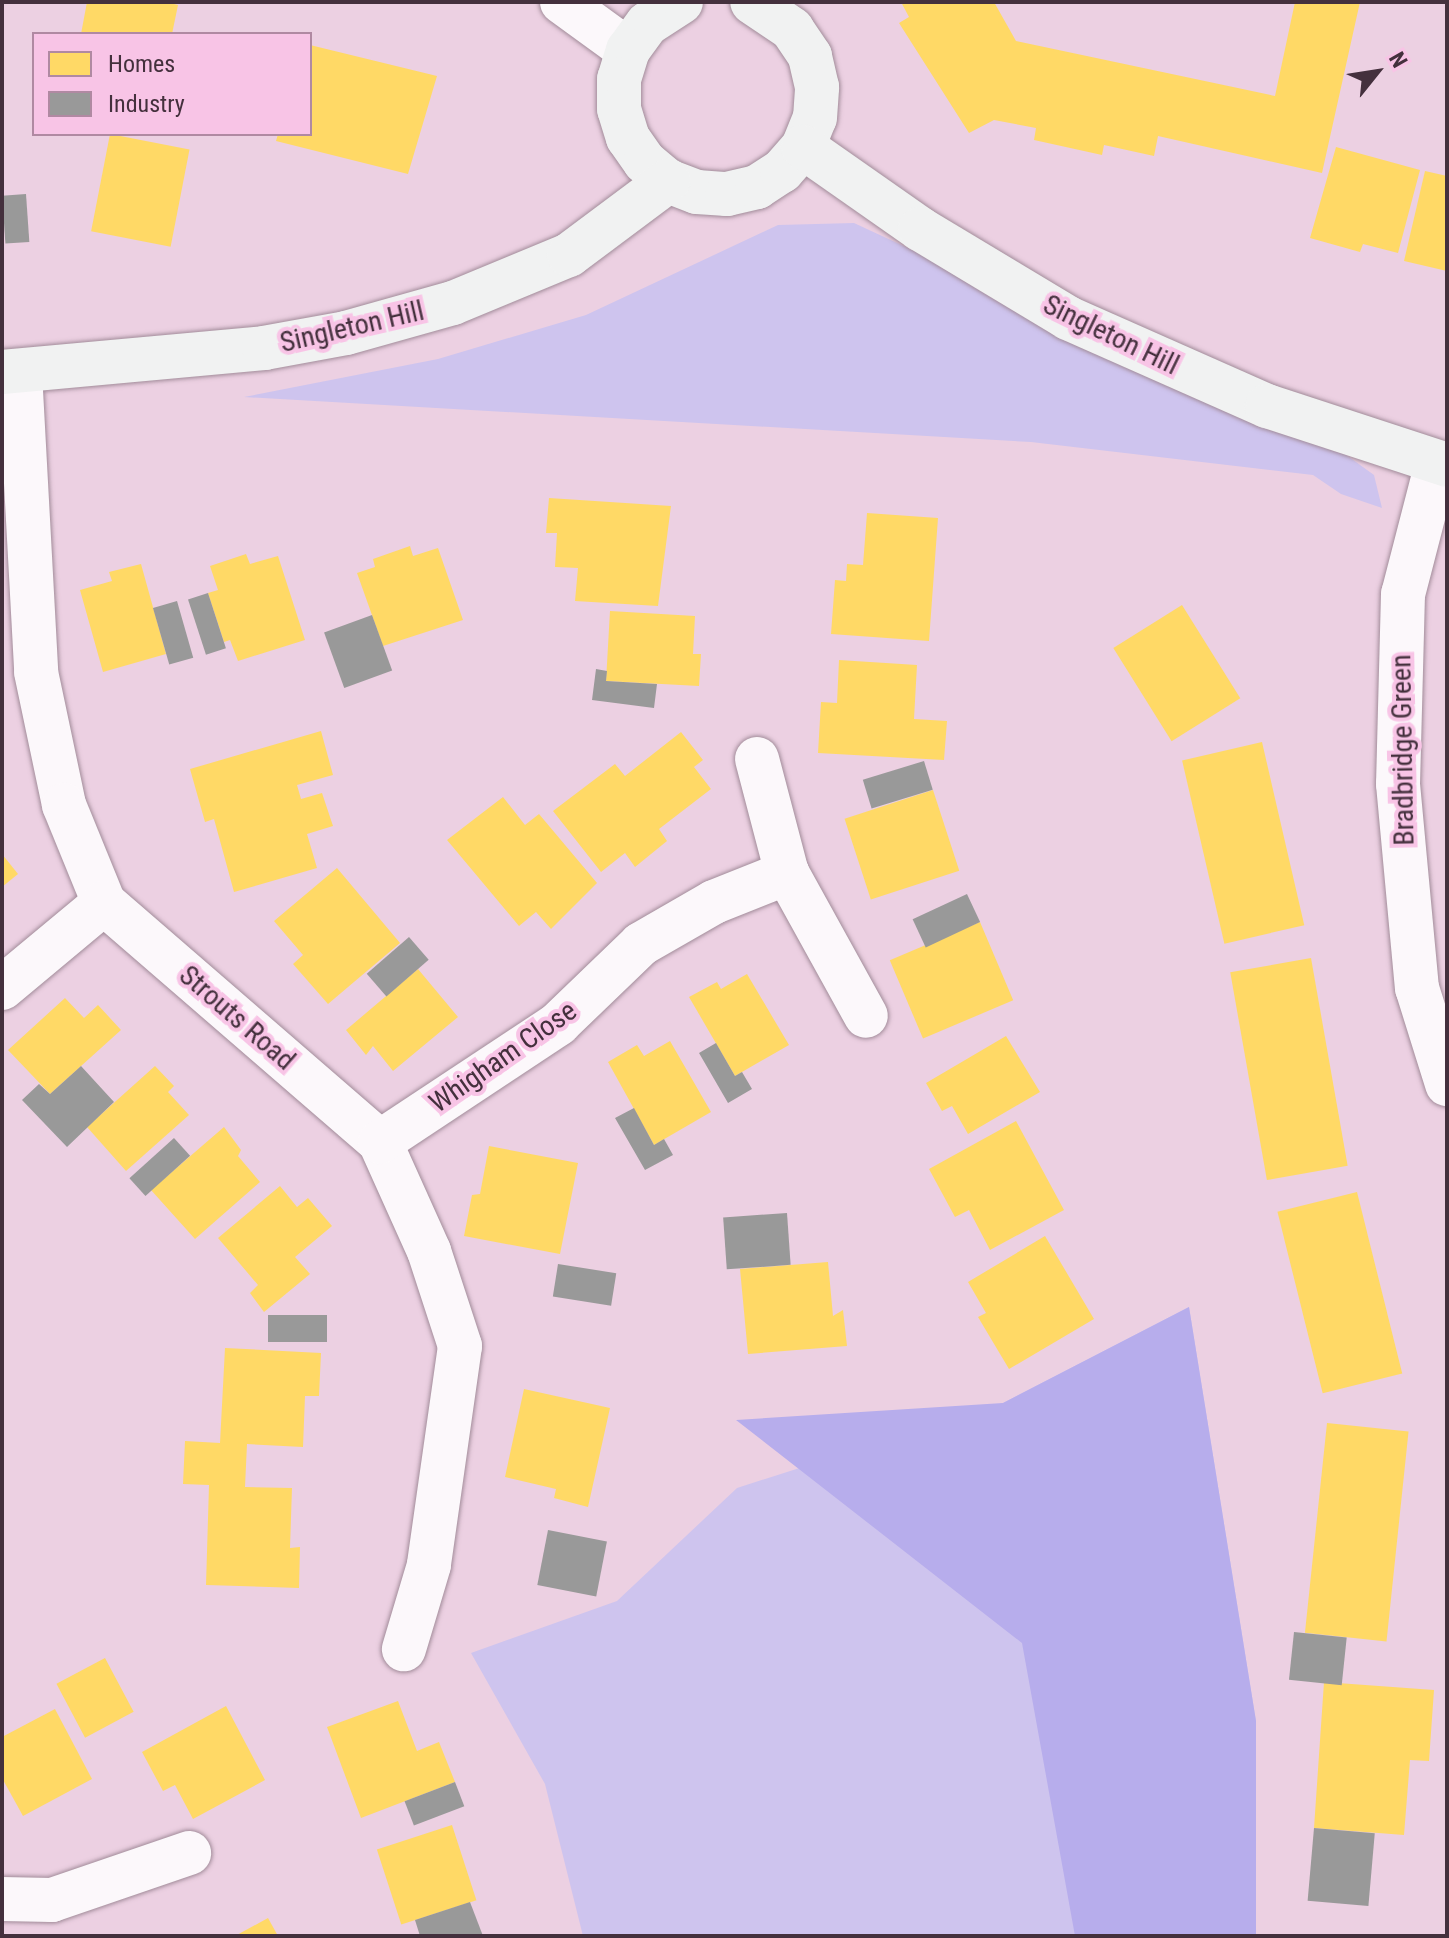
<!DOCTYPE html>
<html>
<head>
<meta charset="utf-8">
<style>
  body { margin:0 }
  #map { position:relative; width:1449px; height:1938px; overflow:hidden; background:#ecd0e2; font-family:"Roboto Condensed",sans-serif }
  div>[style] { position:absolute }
  .green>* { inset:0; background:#cec4ee }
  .forest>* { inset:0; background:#b7adec }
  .homes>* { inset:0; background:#ffd966; transform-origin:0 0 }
  .industry>* { inset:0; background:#999; transform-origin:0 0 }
  .roads { filter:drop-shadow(0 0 2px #a28c9a) drop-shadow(0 0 2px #a28c9a) }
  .street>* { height:44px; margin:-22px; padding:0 22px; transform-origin:22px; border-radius:22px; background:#fcf8fb }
  .secondary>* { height:44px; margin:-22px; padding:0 22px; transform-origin:22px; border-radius:22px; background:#f1f2f2 }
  span { translate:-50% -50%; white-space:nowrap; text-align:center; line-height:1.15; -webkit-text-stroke:8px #f8c4e6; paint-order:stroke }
  .street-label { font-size:28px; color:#44303d }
  .frame { position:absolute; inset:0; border:4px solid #44303d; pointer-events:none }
  .legend { position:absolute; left:32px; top:32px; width:280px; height:104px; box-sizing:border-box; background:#f8c4e6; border:2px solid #b089a2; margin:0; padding:10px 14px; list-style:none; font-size:24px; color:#44303d }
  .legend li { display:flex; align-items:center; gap:16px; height:40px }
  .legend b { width:40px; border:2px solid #b089a2 }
  .north { position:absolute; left:1337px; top:32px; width:80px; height:80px; -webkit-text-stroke:6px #f8c4e6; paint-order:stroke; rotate:60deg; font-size:22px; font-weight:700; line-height:32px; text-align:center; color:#44303d }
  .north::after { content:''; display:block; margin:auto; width:28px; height:36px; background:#44303d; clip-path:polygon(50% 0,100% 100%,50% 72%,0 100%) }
</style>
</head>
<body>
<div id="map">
  <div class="green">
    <i style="clip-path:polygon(854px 223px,1331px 444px,1374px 475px,1382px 508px,1341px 494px,1313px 475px,1031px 442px,244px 397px,438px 359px,586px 315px,778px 225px)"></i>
    <i style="clip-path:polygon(1189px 1307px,1256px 1721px,1256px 1936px,583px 1936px,545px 1784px,471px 1653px,617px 1601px,737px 1488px,1003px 1403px)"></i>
  </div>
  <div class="forest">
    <i style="clip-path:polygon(1189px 1307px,1256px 1721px,1256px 1936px,1075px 1936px,1022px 1643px,736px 1420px,1003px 1403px)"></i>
  </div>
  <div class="homes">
    <i style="clip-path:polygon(87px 2px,166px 2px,178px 5px,172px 34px,81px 34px)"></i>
    <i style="clip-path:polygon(901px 2px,994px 2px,1016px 41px,1275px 96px,1295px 2px,1360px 2px,1322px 173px,1158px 136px,1154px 156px,1104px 145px,1102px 155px,1034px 140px,1036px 128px,994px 120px,969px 133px,899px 23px,909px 17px)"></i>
    <i style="clip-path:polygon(310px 45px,437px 76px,408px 174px,276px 141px,278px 134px,310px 134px)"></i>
    <i style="left:110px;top:134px;width:81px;height:99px;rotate:11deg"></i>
    <i style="clip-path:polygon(1336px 147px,1420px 170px,1398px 253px,1363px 244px,1360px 252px,1310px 238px)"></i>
    <i style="clip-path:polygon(1425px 171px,1447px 176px,1447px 271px,1404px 261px)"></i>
    <i style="clip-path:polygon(549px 498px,671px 506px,658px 606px,575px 601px,578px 568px,555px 567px,557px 533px,546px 533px)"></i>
    <i style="clip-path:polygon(867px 513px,938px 518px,929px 641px,831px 634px,835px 580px,846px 581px,847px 564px,863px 565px)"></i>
    <i style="clip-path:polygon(410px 546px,413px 556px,438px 548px,463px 620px,383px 646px,357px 573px,375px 567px,373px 559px)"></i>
    <i style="clip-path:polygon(246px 554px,250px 564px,278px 556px,305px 640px,238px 661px,230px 640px,224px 642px,208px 593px,218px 590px,210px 566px)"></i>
    <i style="clip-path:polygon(141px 564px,166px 654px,103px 672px,80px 590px,112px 581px,109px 572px)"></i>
    <i style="left:1182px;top:605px;width:110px;height:81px;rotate:58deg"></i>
    <i style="clip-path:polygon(610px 611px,695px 616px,693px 654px,701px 654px,699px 686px,606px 681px)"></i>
    <i style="clip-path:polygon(839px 660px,917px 665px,914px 719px,947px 721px,944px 760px,818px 753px,821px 702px,837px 703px)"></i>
    <i style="clip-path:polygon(321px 731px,333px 775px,297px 785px,301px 799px,322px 793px,333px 826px,307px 834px,317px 868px,234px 892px,214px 819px,205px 822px,190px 769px)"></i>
    <i style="clip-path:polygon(681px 732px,703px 760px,694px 767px,711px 789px,659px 829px,667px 841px,635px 867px,625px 853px,601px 872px,553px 811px,615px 764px,625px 776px)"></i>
    <i style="left:1262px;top:742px;width:188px;height:82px;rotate:77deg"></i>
    <i style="left:933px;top:790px;width:85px;height:93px;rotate:72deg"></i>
    <i style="clip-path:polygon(503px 797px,525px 825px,539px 814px,597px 883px,551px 929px,536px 912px,519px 926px,447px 840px)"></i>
    <i style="clip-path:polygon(2px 854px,18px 874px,2px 887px)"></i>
    <i style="clip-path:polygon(337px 868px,400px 943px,328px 1004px,293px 964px,303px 955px,274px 921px)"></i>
    <i style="left:980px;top:922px;width:85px;height:98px;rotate:67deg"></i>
    <i style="left:1311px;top:958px;width:211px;height:82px;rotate:80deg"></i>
    <i style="clip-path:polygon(418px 969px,458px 1017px,393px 1071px,373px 1046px,366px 1055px,346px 1030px)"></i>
    <i style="clip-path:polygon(747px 974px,789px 1045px,735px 1076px,689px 997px,717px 982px,721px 989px)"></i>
    <i style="clip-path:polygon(65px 998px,84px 1018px,98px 1005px,121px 1030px,50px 1094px,8px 1050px)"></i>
    <i style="clip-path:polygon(1006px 1036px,1040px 1092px,968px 1134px,952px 1106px,942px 1111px,926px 1083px)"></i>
    <i style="clip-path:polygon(670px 1041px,711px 1112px,654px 1145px,608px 1062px,637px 1045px,644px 1056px)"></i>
    <i style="clip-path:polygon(155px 1066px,174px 1086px,168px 1092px,189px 1115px,126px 1171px,87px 1127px)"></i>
    <i style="clip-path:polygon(1016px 1121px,1064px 1210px,990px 1250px,969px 1210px,955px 1217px,929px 1169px)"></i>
    <i style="clip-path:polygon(224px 1127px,241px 1150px,238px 1156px,260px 1182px,195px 1239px,151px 1190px)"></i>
    <i style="clip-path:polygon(489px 1146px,578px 1163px,560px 1254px,464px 1236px,472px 1195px,480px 1194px)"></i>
    <i style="clip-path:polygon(280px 1186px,297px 1207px,308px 1198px,332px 1226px,295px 1257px,310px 1274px,264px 1312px,250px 1293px,258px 1285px,218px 1238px)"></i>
    <i style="left:1357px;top:1192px;width:187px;height:82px;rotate:76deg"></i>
    <i style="clip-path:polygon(1045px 1236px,1094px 1319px,1009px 1369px,978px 1317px,986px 1313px,968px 1282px)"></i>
    <i style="clip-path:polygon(828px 1262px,833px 1316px,843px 1310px,847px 1346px,748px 1354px,740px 1269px)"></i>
    <i style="clip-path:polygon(225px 1348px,321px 1353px,319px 1396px,305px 1396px,303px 1447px,247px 1444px,245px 1487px,292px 1488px,290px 1548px,300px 1547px,299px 1588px,206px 1585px,209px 1485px,183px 1484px,185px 1441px,220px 1443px)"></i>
    <i style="clip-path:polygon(524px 1389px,610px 1408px,588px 1507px,554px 1498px,556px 1489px,505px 1477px)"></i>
    <i style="left:1327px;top:1423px;width:82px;height:211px;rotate:6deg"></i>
    <i style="left:105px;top:1658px;width:61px;height:55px;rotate:62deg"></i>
    <i style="clip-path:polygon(1324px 1682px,1434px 1690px,1429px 1761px,1410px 1760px,1404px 1835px,1314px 1828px)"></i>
    <i style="clip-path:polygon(398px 1701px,417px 1751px,439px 1742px,455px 1782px,361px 1818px,327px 1727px)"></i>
    <i style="clip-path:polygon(226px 1706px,265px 1780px,193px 1819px,175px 1785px,163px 1791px,142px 1752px)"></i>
    <i style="clip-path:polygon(55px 1709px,92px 1779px,23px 1816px,2px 1778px,2px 1737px)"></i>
    <i style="left:452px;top:1825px;width:79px;height:79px;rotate:72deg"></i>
    <i style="clip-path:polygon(268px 1918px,278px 1936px,235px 1936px)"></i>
  </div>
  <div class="industry">
    <i style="left:26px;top:194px;width:48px;height:24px;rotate:86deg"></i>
    <i style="left:208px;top:593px;width:58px;height:21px;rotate:72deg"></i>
    <i style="left:177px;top:601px;width:59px;height:25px;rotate:74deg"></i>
    <i style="left:372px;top:615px;width:59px;height:51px;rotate:70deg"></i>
    <i style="clip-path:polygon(596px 669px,607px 671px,606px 681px,657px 684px,654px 708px,592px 700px)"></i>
    <i style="left:924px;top:761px;width:30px;height:64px;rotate:73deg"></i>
    <i style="left:967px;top:894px;width:31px;height:60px;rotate:65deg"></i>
    <i style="left:409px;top:937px;width:30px;height:56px;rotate:49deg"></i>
    <i style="clip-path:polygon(716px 1043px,735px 1076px,742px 1072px,752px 1089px,728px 1103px,699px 1053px)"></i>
    <i style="clip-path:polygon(81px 1066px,114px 1102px,67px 1147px,22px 1100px,39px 1084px,50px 1094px)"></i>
    <i style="clip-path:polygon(634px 1108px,654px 1145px,664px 1139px,673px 1155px,645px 1170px,615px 1118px)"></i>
    <i style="left:174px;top:1138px;width:24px;height:60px;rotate:48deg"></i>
    <i style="left:787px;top:1213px;width:52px;height:64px;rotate:86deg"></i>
    <i style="left:558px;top:1264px;width:59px;height:33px;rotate:9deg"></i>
    <i style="left:268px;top:1315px;width:59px;height:27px"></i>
    <i style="left:548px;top:1530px;width:60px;height:56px;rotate:11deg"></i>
    <i style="left:1294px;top:1632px;width:53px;height:48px;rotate:6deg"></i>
    <i style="left:455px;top:1782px;width:26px;height:54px;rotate:69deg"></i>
    <i style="left:1314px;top:1828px;width:61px;height:73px;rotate:5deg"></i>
    <i style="clip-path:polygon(470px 1902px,483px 1936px,420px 1936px,415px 1920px)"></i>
  </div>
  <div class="roads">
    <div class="street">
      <i style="left:562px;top:2px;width:82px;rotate:36deg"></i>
      <i style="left:20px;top:372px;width:300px;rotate:86.9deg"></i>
      <i style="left:36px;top:672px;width:136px;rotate:78.1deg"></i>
      <i style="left:64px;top:805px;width:106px;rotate:67.8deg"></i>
      <i style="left:104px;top:903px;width:365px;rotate:40.9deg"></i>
      <i style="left:380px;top:1142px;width:120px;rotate:65.8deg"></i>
      <i style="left:429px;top:1251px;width:100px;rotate:71.9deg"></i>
      <i style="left:460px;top:1346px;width:221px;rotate:98.1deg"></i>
      <i style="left:429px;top:1565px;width:88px;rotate:106.6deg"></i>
      <i style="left:1437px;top:463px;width:135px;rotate:104.5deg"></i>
      <i style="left:1403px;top:594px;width:190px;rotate:91.5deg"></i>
      <i style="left:1398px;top:784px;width:205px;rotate:84.7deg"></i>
      <i style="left:1417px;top:988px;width:101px;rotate:72.6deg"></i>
      <i style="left:757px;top:759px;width:118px;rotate:75.3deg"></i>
      <i style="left:787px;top:873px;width:163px;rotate:61.1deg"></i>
      <i style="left:2px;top:988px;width:133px;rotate:-39.8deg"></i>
      <i style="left:380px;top:1142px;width:214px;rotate:-33.5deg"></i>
      <i style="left:558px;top:1024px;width:115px;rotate:-43.9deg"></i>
      <i style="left:641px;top:944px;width:84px;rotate:-29.9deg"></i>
      <i style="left:714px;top:902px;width:79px;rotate:-21.7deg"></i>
      <i style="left:2px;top:1899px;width:50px;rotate:1.1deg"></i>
      <i style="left:52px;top:1900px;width:145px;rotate:-18.9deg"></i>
    </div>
    <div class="secondary">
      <i style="left:681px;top:2px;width:40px;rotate:147.1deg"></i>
      <i style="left:647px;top:24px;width:32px;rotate:126deg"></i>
      <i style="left:628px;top:50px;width:30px;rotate:107deg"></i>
      <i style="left:619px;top:79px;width:30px;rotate:90deg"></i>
      <i style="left:619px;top:109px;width:30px;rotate:73deg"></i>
      <i style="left:628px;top:138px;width:29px;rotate:55deg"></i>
      <i style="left:645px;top:162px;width:30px;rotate:40deg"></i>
      <i style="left:668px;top:181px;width:31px;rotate:21deg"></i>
      <i style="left:697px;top:192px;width:30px;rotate:4deg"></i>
      <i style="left:727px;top:194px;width:31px;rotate:-13deg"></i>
      <i style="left:757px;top:187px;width:30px;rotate:-33deg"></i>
      <i style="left:782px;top:171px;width:32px;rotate:-49deg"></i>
      <i style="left:803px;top:147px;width:31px;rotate:-68deg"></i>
      <i style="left:815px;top:118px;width:31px;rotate:-86deg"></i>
      <i style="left:817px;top:87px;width:32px;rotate:-103deg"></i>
      <i style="left:810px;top:56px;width:32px;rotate:-124deg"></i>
      <i style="left:792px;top:29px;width:48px;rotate:-146deg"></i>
      <i style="left:803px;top:147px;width:143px;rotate:35deg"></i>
      <i style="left:920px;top:229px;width:173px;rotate:31deg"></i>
      <i style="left:1068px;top:318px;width:218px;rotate:23.9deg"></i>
      <i style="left:1267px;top:406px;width:189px;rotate:18.1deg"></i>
      <i style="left:2px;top:372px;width:263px;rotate:-5.2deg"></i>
      <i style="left:264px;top:348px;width:83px;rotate:-10.4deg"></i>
      <i style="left:346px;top:333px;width:111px;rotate:-15.7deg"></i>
      <i style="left:453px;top:303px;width:126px;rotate:-22.5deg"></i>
      <i style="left:569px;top:255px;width:124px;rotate:-36.8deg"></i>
    </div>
  </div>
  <div class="street-label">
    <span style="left:352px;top:327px;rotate:-13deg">Singleton Hill</span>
    <span style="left:1111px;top:335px;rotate:26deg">Singleton Hill</span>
    <span style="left:1403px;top:750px;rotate:-91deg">Bradbridge Green</span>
    <span style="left:237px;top:1018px;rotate:41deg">Strouts Road</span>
    <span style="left:503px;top:1057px;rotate:-35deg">Whigham Close</span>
  </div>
  <div class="frame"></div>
  <ul class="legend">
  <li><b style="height:22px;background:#ffd966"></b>Homes</li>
  <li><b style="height:22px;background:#999"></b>Industry</li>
  </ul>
  <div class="north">N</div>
</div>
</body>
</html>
